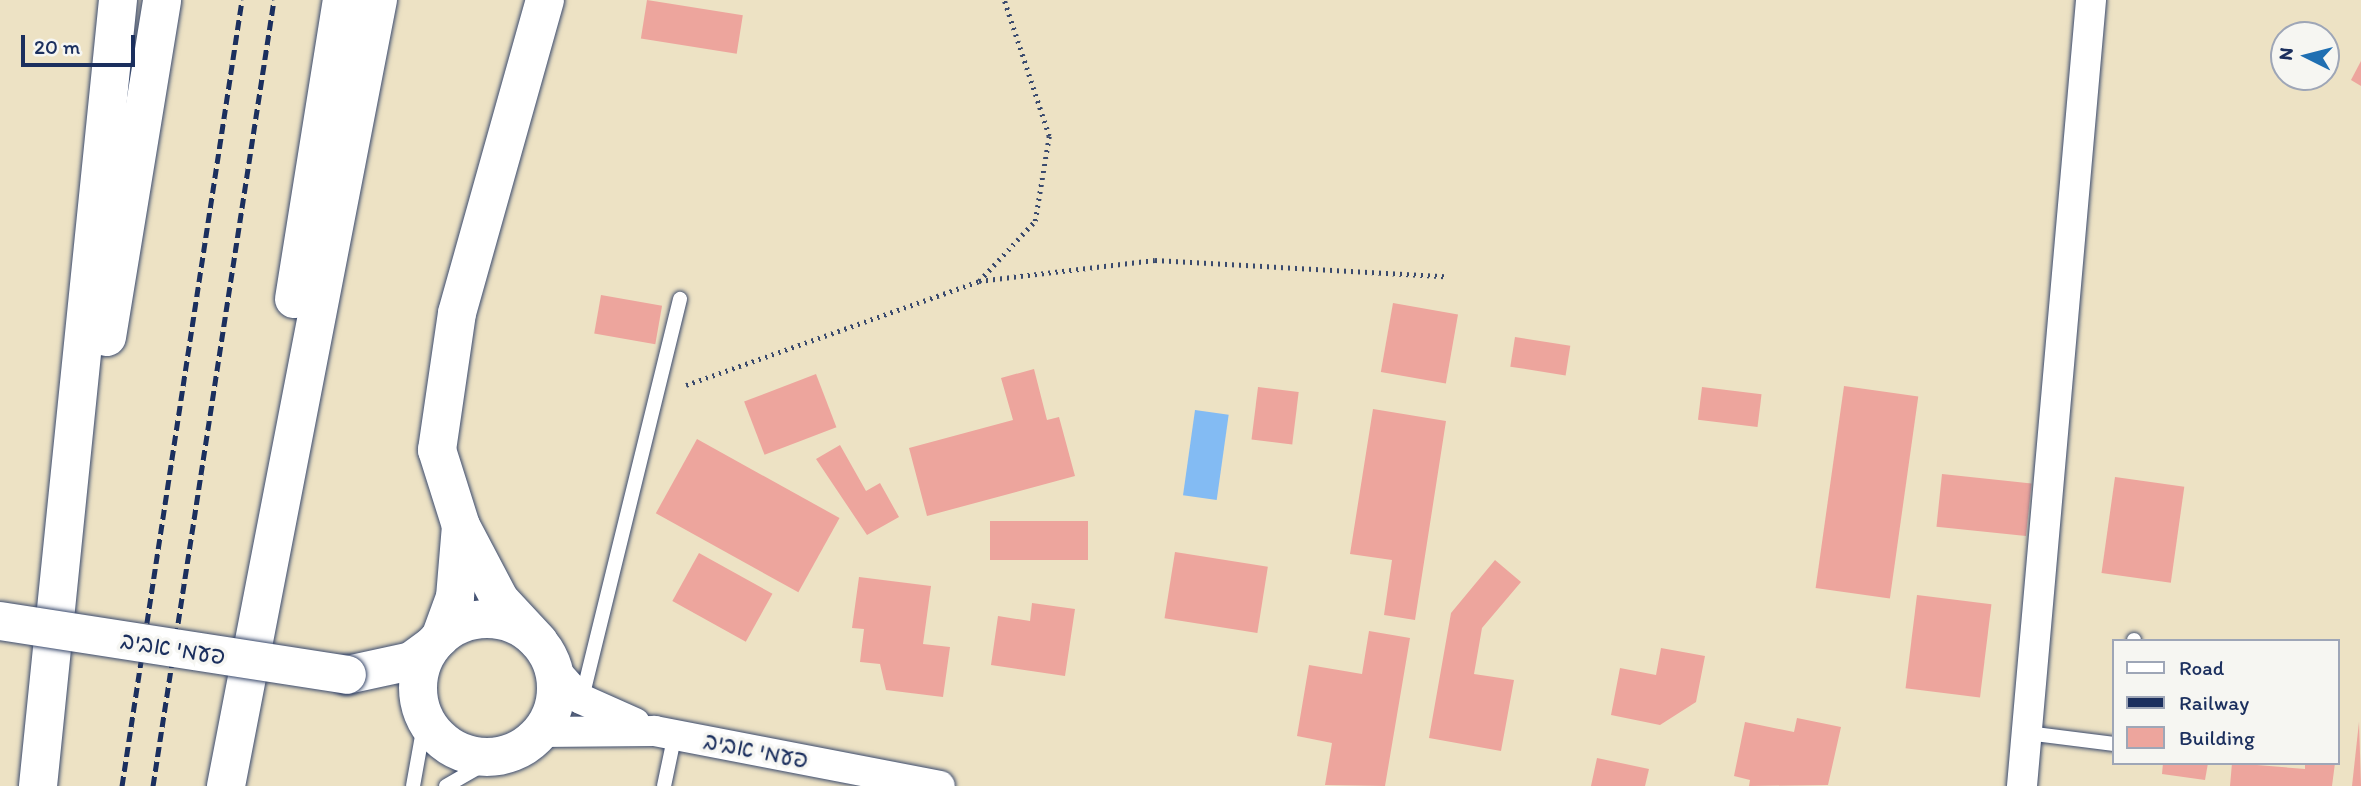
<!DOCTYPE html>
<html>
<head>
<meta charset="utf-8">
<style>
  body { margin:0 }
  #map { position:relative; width:2361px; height:786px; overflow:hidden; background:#ede2c4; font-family:Itim,"Playpen Sans Hebrew",sans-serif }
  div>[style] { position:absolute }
  .water>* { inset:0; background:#83bbf3; transform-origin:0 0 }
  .building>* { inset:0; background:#eda59d; transform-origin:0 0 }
  .path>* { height:4.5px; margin-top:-2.25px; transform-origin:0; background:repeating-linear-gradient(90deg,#3a4a6d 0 2px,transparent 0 7px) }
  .roads { filter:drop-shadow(0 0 2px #3a4a6d) drop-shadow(0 0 2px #3a4a6d) }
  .lane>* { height:14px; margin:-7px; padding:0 7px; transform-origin:7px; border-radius:7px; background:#fff }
  .street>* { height:30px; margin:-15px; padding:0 15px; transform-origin:15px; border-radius:15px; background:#fff }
  .secondary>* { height:38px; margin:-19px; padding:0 19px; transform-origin:19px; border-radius:19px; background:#fff }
  .secondary>.ring { margin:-19px; padding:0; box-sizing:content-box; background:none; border:38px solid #fff; border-radius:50% }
  .highway>* { height:38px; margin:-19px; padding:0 19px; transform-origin:19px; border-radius:19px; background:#fff }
  .rail>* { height:5px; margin-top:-2.5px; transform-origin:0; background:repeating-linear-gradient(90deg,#1b2f5e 0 10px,transparent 0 15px) }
  .bridges { filter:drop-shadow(0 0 2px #3a4a6d) drop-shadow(0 0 2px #3a4a6d) }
  .secondary-bridge>* { height:38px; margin:-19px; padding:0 19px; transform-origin:19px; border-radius:19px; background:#fff }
  span { translate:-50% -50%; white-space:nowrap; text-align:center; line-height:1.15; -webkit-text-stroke:7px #f6f6f2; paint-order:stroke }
  .street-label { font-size:24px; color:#1b2f5e }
  .legend { position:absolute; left:2112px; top:639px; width:228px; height:126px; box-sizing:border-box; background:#f6f6f2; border:2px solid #9ea6b7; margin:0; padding:9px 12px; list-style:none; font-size:21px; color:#1b2f5e }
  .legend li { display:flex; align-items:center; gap:14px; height:35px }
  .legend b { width:35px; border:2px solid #9ea6b7 }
  .north { position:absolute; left:2270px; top:21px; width:70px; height:70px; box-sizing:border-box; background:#f6f6f2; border:2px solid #9ea6b7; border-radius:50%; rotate:276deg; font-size:19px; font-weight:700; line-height:28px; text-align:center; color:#1b2f5e }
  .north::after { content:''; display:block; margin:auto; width:24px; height:32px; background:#1f6fb2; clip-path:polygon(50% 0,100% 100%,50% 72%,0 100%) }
  .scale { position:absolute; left:21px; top:35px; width:114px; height:32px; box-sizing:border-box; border:4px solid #1b2f5e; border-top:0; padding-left:9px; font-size:21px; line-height:24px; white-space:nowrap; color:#1b2f5e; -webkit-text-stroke:5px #f6f6f2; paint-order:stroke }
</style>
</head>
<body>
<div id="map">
  <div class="water">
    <i style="left:1195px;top:410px;width:34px;height:86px;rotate:8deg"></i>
  </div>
  <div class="building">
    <i style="left:647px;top:0;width:97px;height:39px;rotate:9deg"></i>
    <i style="clip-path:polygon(2361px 61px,2361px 86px,2351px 80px)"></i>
    <i style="left:601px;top:295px;width:62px;height:39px;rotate:10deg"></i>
    <i style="left:1393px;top:303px;width:66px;height:70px;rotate:10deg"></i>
    <i style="left:1515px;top:337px;width:56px;height:30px;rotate:9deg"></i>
    <i style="clip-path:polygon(1034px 369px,1047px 420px,1059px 417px,1075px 476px,927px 516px,909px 448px,1013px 420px,1001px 378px)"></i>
    <i style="left:816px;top:374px;width:57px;height:77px;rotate:69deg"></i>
    <i style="left:1844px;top:386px;width:75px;height:204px;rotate:8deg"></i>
    <i style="left:1258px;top:387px;width:41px;height:53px;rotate:7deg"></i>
    <i style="left:1702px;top:387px;width:60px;height:33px;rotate:7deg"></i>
    <i style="clip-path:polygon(1373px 409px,1446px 421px,1415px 620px,1384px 615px,1392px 560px,1350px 554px)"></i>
    <i style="left:697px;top:439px;width:163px;height:85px;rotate:29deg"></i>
    <i style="clip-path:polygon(840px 445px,866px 491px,880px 483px,899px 517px,867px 535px,816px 459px)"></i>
    <i style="left:1942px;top:474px;width:90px;height:53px;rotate:6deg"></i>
    <i style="left:2115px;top:477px;width:70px;height:97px;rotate:8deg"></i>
    <i style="left:990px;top:521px;width:98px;height:39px"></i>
    <i style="left:1175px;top:552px;width:94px;height:67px;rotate:9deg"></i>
    <i style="left:699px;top:553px;width:84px;height:55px;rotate:29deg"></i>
    <i style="clip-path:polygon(1495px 560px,1521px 582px,1482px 628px,1474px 674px,1514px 680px,1501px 751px,1429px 738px,1451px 613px)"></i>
    <i style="clip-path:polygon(859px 577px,931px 586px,923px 644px,950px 647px,943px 697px,886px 690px,880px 664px,860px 662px,864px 629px,852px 628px)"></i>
    <i style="left:1917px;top:595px;width:75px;height:94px;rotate:7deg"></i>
    <i style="clip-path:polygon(1032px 603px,1075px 609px,1065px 676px,991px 665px,998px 616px,1030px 621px)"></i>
    <i style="clip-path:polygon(1369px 631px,1410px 638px,1385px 786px,1325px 785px,1332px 743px,1297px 736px,1309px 665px,1362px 674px)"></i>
    <i style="clip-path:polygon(1661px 648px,1705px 656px,1696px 702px,1660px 725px,1611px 715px,1620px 668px,1656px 675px)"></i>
    <i style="clip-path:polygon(1797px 718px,1841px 727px,1828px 785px,1749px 786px,1750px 780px,1734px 776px,1745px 722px,1794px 732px)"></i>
    <i style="clip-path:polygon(2359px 722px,2361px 786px,2352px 786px)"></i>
    <i style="clip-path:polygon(1597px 758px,1649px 769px,1645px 786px,1591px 786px)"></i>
    <i style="clip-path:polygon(2163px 763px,2208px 763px,2205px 780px,2162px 774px)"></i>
    <i style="clip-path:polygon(2232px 763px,2305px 769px,2305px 763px,2335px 763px,2332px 786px,2230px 786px)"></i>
  </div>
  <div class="path">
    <i style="left:979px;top:281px;width:177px;rotate:-6.8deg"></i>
    <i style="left:1155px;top:260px;width:290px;rotate:3.2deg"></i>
    <i style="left:686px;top:385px;width:311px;rotate:-19.5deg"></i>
    <i style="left:979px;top:281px;width:82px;rotate:-47deg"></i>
    <i style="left:1035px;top:221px;width:86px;rotate:-80.6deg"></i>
    <i style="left:1049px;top:136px;width:143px;rotate:-108.3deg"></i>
  </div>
  <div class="roads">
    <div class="lane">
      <i style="left:2134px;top:641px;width:1px;rotate:-90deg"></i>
      <i style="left:582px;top:698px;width:411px;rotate:-76.2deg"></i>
      <i style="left:2027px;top:733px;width:88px;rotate:7.2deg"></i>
      <i style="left:413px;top:786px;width:68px;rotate:-79.8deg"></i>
      <i style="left:446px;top:786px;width:62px;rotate:-29.9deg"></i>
      <i style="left:664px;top:786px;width:53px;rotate:-78.1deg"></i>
    </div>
    <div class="street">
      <i style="left:554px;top:669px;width:40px;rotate:48deg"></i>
      <i style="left:581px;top:699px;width:59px;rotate:24deg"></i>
      <i style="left:540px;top:732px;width:115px;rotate:-0.5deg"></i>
      <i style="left:655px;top:731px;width:290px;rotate:10.9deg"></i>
      <i style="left:2022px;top:786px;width:789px;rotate:-84.98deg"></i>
    </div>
    <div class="secondary">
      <i class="ring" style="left:418px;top:619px;width:100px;height:100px"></i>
      <i style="left:440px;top:638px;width:44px;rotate:-69.9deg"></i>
      <i style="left:455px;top:597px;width:71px;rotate:-85.2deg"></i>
      <i style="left:539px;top:642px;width:57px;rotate:-132.9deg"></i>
      <i style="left:500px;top:600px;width:84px;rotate:-117.8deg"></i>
      <i style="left:461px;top:526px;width:80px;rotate:-107.5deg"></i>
      <i style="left:437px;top:450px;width:138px;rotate:-81.7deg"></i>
      <i style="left:457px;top:313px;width:325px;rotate:-74.3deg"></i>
      <i style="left:347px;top:675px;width:66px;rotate:-12.3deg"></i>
      <i style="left:411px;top:661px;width:27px;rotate:-36deg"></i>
    </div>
    <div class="highway">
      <i style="left:294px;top:299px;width:303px;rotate:-80.9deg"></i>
      <i style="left:107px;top:337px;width:341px;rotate:-80.7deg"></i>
      <i style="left:38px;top:786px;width:790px;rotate:-84.19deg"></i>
      <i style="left:226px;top:786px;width:801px;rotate:-79.06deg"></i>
    </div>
  </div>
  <div class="rail">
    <i style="left:122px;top:786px;width:795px;rotate:-81.32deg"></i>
    <i style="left:153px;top:786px;width:795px;rotate:-81.25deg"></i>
  </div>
  <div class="bridges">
    <div class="secondary-bridge">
      <i style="left:0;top:621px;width:351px;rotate:8.8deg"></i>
    </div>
  </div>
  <div class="street-label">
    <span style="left:173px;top:648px;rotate:9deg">פעמי אביב</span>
    <span style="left:756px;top:750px;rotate:11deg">פעמי אביב</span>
  </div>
  <ul class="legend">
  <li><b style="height:9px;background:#fff"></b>Road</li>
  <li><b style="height:9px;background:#1b2f5e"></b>Railway</li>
  <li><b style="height:19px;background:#eda59d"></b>Building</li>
  </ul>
  <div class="north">N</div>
  <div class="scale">20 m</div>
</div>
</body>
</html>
